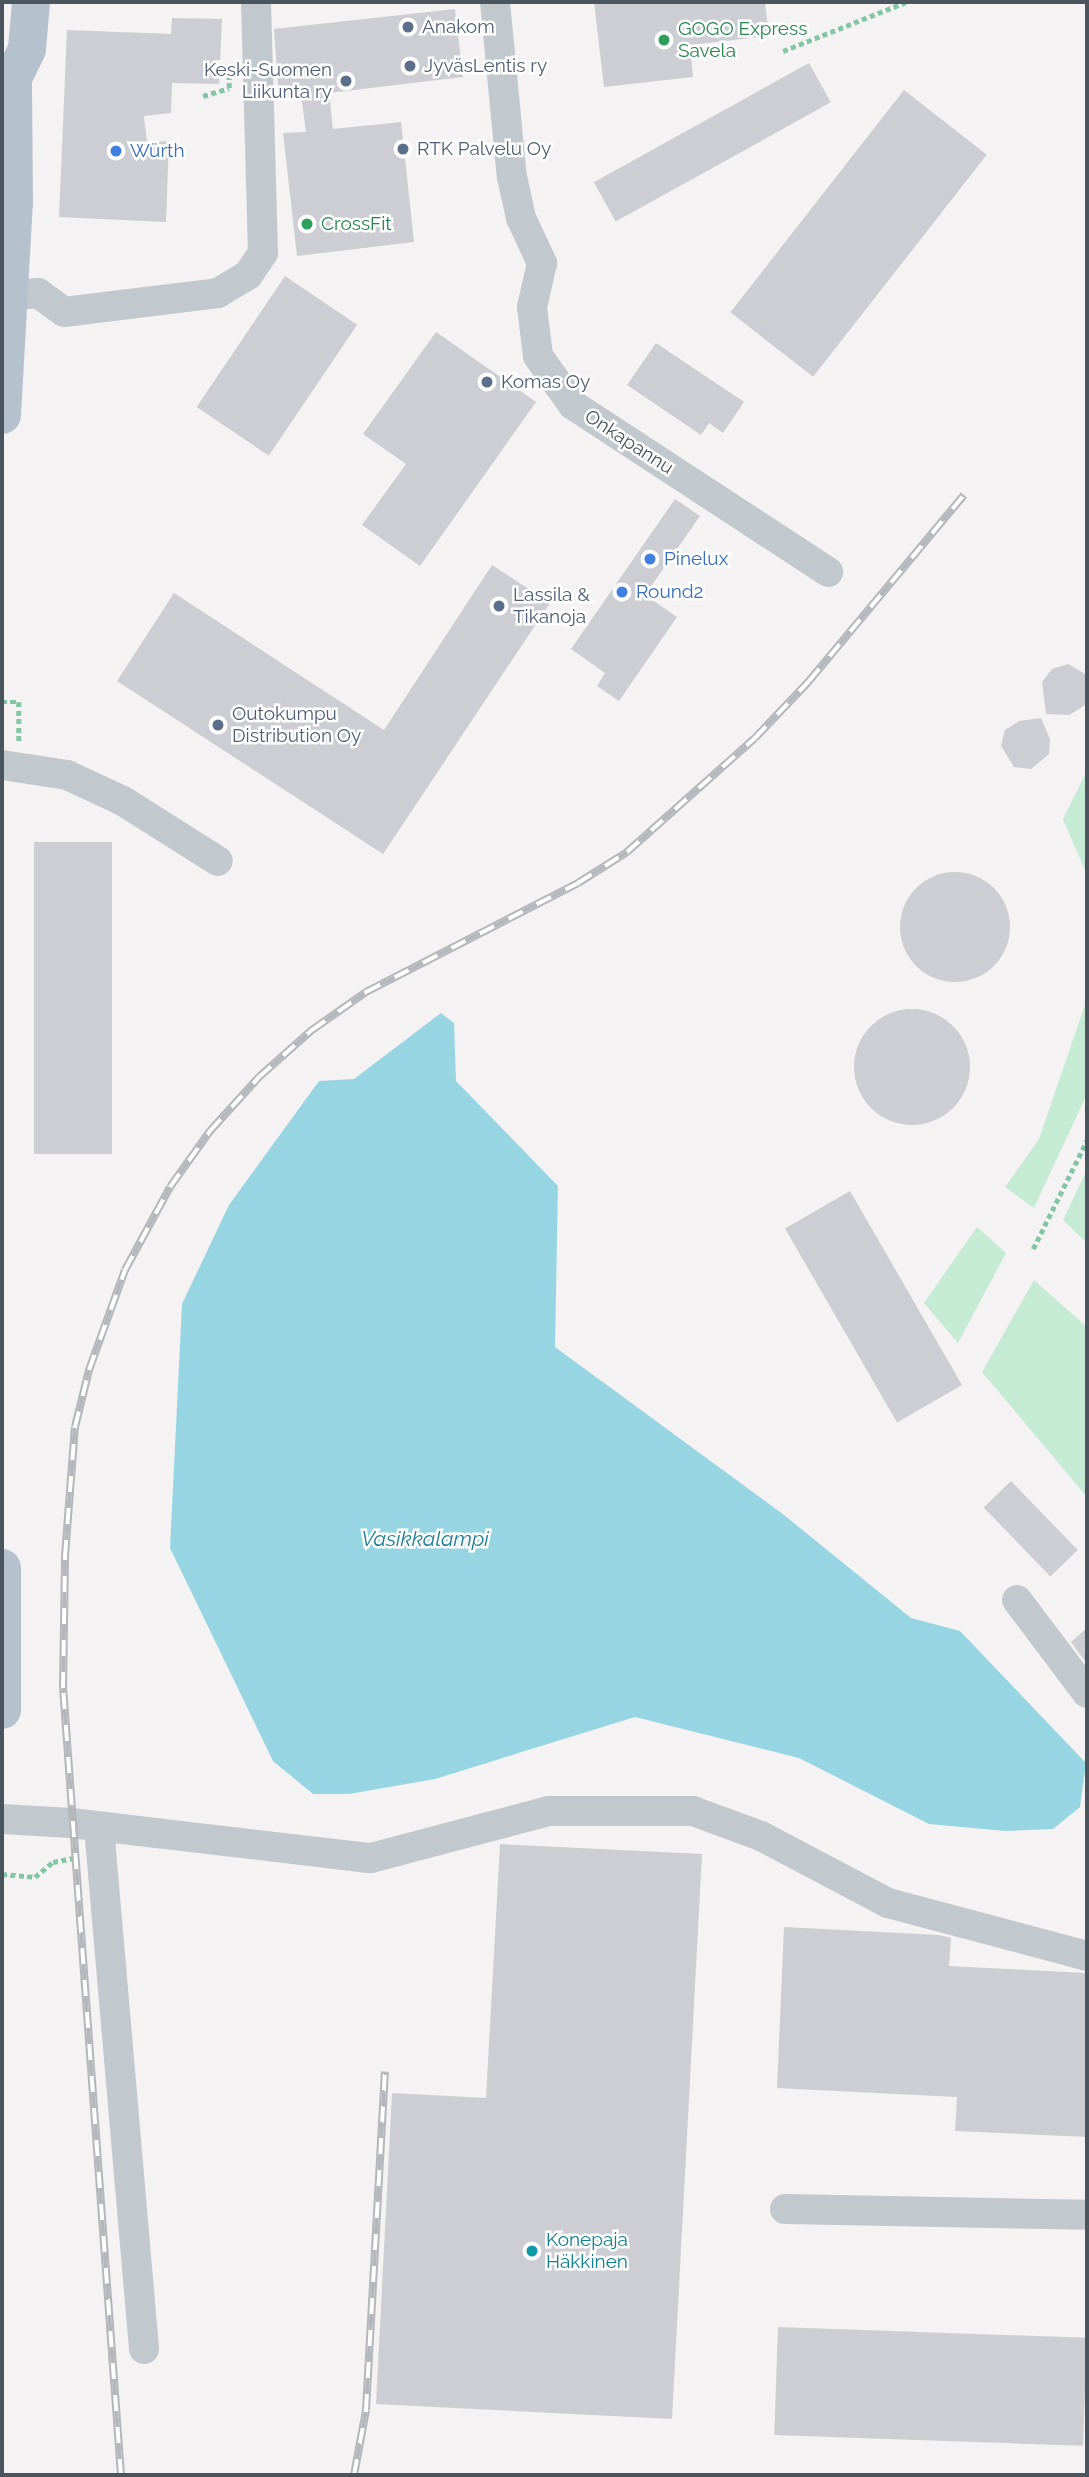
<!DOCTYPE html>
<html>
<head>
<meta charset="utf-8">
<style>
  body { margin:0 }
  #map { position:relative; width:1089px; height:2477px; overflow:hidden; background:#f4f2f2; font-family:Raleway,sans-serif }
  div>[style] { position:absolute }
  .green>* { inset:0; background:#c6ebd4 }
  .water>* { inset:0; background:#98d5e3 }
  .building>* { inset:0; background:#ccced3; transform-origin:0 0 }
  .round { border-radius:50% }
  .path>* { height:4.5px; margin-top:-2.25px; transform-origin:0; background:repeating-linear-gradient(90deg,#82c6a3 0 5px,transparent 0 8.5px) }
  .minor>* { height:30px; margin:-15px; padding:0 15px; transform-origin:15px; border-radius:15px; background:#c1c9ce }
  .major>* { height:38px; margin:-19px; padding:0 19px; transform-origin:19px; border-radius:19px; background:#b5c1cd }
  .rail>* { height:8px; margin-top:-4px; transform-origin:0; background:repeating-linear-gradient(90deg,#fff 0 16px,#b4b7bb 0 32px); box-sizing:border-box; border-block:2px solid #b4b7bb }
  .dots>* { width:19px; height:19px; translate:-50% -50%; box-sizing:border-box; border:4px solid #fff; border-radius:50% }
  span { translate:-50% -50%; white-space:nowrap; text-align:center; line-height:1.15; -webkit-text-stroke:5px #fff; paint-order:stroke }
  .service-label { font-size:19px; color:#4e5e75 }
  .left { translate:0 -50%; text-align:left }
  .right { translate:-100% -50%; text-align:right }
  .leisure-label { font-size:19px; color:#27864d }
  .shop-label { font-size:19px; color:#366cbe }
  .street-label { font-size:19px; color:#4b555d }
  .culture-label { font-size:19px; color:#0d838f }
  .water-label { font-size:21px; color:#1c7f97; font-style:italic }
  .frame { position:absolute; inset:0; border:4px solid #4b555d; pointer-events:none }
</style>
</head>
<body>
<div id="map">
  <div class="green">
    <i style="clip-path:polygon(1087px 771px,1087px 875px,1063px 819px)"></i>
    <i style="clip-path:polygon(1087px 999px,1087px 1094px,1034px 1208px,1005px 1187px,1039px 1139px)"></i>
    <i style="clip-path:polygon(1087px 1170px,1087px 1243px,1063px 1220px)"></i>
    <i style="clip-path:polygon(977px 1227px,1006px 1253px,958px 1343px,924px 1303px)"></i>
    <i style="clip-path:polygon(1034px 1280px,1087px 1327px,1087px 1497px,982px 1372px)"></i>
  </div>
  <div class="water">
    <i style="clip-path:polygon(441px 1013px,454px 1023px,456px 1081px,558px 1186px,555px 1347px,784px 1515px,911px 1618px,960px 1631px,1086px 1763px,1080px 1807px,1053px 1829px,1005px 1831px,929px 1824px,799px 1758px,635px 1717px,435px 1779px,349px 1794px,313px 1794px,273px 1761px,170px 1548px,182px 1304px,229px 1205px,319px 1081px,354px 1079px)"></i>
  </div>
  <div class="building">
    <i style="clip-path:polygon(594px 2px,765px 2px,769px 36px,690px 45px,693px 77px,604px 87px)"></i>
    <i style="clip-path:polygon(455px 9px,463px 77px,329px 93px,333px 129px,401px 122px,414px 242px,297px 256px,283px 133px,306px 132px,301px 95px,279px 98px,274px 29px)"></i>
    <i style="clip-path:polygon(172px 18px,222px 19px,219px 84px,172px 83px,171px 113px,144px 116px,147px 142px,169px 141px,166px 222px,59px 217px,67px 30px,171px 34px)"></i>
    <i style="left:809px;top:63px;width:45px;height:246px;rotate:61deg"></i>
    <i style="left:904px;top:90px;width:105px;height:282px;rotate:38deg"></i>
    <i style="left:285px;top:276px;width:87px;height:158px;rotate:34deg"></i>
    <i style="clip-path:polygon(436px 332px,536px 402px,420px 566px,362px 525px,406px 464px,363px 434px)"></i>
    <i style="clip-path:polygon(656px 343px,744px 402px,723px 433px,709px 423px,701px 435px,627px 385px)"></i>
    <i style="clip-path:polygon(675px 499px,700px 516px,645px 595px,677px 617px,619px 701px,597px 686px,605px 673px,571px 649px)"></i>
    <i style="clip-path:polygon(492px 565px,550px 603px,383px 854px,117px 681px,174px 593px,384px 730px)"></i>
    <i style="clip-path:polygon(1068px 664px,1087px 675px,1087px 704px,1069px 715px,1046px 714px,1042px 682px,1052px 669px)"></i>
    <i style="clip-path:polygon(1041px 718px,1050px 739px,1049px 754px,1031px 769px,1014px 767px,1001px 746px,1005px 730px,1019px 721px)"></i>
    <i style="left:34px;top:842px;width:78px;height:312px"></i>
    <i class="round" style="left:900px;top:872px;width:110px;height:110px"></i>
    <i class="round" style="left:854px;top:1009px;width:116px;height:116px"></i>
    <i style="left:850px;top:1191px;width:224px;height:75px;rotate:60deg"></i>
    <i style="left:1011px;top:1481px;width:96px;height:38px;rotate:46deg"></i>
    <i style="clip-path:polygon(1087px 1628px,1087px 1664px,1071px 1642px)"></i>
    <i style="clip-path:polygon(500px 1844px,702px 1854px,672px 2419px,376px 2404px,392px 2093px,486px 2098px)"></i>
    <i style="clip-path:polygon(784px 1927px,939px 1935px,951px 1938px,949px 1966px,1087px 1973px,1087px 2137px,955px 2131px,957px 2097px,777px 2088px)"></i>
    <i style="left:778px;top:2327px;width:309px;height:108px;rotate:2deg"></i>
  </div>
  <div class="path">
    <i style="left:783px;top:51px;width:132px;rotate:-21.7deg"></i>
    <i style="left:203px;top:96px;width:27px;rotate:-17deg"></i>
    <i style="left:229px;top:88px;width:18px;rotate:-90deg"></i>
    <i style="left:2px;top:702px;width:17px"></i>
    <i style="left:19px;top:702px;width:40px;rotate:90deg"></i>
    <i style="left:1033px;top:1249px;width:122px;rotate:-63.6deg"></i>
    <i style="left:2px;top:1874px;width:33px;rotate:5deg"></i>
    <i style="left:35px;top:1877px;width:23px;rotate:-40deg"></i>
    <i style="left:53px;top:1862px;width:26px;rotate:-11deg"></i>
  </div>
  <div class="minor">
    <i style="left:495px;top:2px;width:176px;rotate:84.5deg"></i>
    <i style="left:512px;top:177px;width:42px;rotate:77.6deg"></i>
    <i style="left:521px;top:218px;width:50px;rotate:65deg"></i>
    <i style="left:542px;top:263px;width:45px;rotate:102.8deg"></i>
    <i style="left:532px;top:307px;width:49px;rotate:83deg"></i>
    <i style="left:538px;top:356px;width:60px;rotate:54.5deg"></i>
    <i style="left:573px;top:405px;width:305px;rotate:33.2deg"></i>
    <i style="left:9px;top:296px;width:29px;rotate:-6deg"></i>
    <i style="left:38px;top:293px;width:32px;rotate:36deg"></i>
    <i style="left:64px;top:312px;width:155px;rotate:-7deg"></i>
    <i style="left:218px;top:293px;width:35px;rotate:-31deg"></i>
    <i style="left:248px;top:275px;width:27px;rotate:-56deg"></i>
    <i style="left:263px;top:253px;width:247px;rotate:-91.6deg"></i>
    <i style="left:2px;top:765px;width:66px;rotate:8.7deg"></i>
    <i style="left:67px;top:775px;width:62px;rotate:24.9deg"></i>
    <i style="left:123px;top:801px;width:112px;rotate:32.3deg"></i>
    <i style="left:1017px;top:1600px;width:116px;rotate:53deg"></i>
    <i style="left:2px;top:1819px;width:69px;rotate:3.3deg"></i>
    <i style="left:71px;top:1823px;width:302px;rotate:6.7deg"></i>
    <i style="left:371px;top:1858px;width:184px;rotate:-14.8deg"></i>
    <i style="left:549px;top:1811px;width:144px"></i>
    <i style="left:693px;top:1811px;width:72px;rotate:20.2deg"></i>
    <i style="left:761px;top:1836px;width:144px;rotate:27.8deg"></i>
    <i style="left:888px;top:1903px;width:206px;rotate:14.9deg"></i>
    <i style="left:99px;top:1827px;width:524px;rotate:85.07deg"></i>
    <i style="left:785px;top:2209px;width:302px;rotate:1.1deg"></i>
  </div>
  <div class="major">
    <i style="left:2px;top:415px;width:212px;rotate:-86.8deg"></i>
    <i style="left:14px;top:203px;width:125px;rotate:-90.5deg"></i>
    <i style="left:13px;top:78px;width:32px;rotate:-64deg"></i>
    <i style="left:27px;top:49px;width:47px;rotate:-85.1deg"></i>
    <i style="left:2px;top:1568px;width:142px;rotate:90deg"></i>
  </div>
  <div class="rail">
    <i style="left:121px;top:2475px;width:789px;rotate:-94.21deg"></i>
    <i style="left:63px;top:1688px;width:132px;rotate:-89.1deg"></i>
    <i style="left:65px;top:1556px;width:129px;rotate:-85.6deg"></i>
    <i style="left:75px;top:1427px;width:59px;rotate:-76.2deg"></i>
    <i style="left:89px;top:1370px;width:106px;rotate:-70.2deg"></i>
    <i style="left:125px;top:1270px;width:94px;rotate:-61.5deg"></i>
    <i style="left:170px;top:1187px;width:69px;rotate:-54.5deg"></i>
    <i style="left:210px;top:1131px;width:73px;rotate:-47.8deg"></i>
    <i style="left:259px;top:1077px;width:71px;rotate:-41.6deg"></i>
    <i style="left:312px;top:1030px;width:66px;rotate:-35.1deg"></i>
    <i style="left:366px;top:992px;width:238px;rotate:-27.2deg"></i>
    <i style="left:578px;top:883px;width:58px;rotate:-32.3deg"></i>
    <i style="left:627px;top:852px;width:171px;rotate:-41.7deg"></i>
    <i style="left:755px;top:738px;width:79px;rotate:-46.5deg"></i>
    <i style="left:809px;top:681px;width:242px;rotate:-50.2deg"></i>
    <i style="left:354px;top:2475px;width:66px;rotate:-79.5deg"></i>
    <i style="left:366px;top:2410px;width:339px;rotate:-86.8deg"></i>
  </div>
  <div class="dots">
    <i style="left:408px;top:27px;background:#5c6f8a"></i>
    <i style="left:664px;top:40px;background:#2e9e5b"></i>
    <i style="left:410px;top:66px;background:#5c6f8a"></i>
    <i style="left:346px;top:81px;background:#5c6f8a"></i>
    <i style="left:403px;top:149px;background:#5c6f8a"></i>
    <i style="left:116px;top:151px;background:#3f7fe0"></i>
    <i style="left:307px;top:224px;background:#2e9e5b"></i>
    <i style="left:487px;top:382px;background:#5c6f8a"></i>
    <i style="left:650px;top:559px;background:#3f7fe0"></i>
    <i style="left:622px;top:592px;background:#3f7fe0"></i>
    <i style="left:499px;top:606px;background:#5c6f8a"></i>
    <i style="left:218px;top:725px;background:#5c6f8a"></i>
    <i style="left:532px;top:2251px;background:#0f9aa8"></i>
  </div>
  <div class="service-label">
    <span class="left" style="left:422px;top:27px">Anakom</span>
    <span class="left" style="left:424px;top:66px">JyväsLentis ry</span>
    <span class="right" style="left:332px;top:81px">Keski-Suomen<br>Liikunta ry</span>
    <span class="left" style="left:417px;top:149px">RTK Palvelu Oy</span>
    <span class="left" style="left:501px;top:382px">Komas Oy</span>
    <span class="left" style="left:513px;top:606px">Lassila &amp;<br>Tikanoja</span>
    <span class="left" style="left:232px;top:725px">Outokumpu<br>Distribution Oy</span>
  </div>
  <div class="leisure-label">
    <span class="left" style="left:678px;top:40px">GOGO Express<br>Savela</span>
    <span class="left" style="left:321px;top:224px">CrossFit</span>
  </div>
  <div class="shop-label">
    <span class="left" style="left:130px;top:151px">Würth</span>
    <span class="left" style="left:664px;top:559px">Pinelux</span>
    <span class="left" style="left:636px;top:592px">Round2</span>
  </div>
  <div class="street-label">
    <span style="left:629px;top:442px;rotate:33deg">Onkapannu</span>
  </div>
  <div class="culture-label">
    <span class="left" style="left:546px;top:2251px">Konepaja<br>Häkkinen</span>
  </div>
  <div class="water-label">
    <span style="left:425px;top:1539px">Vasikkalampi</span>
  </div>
  <div class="frame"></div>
</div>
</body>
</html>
